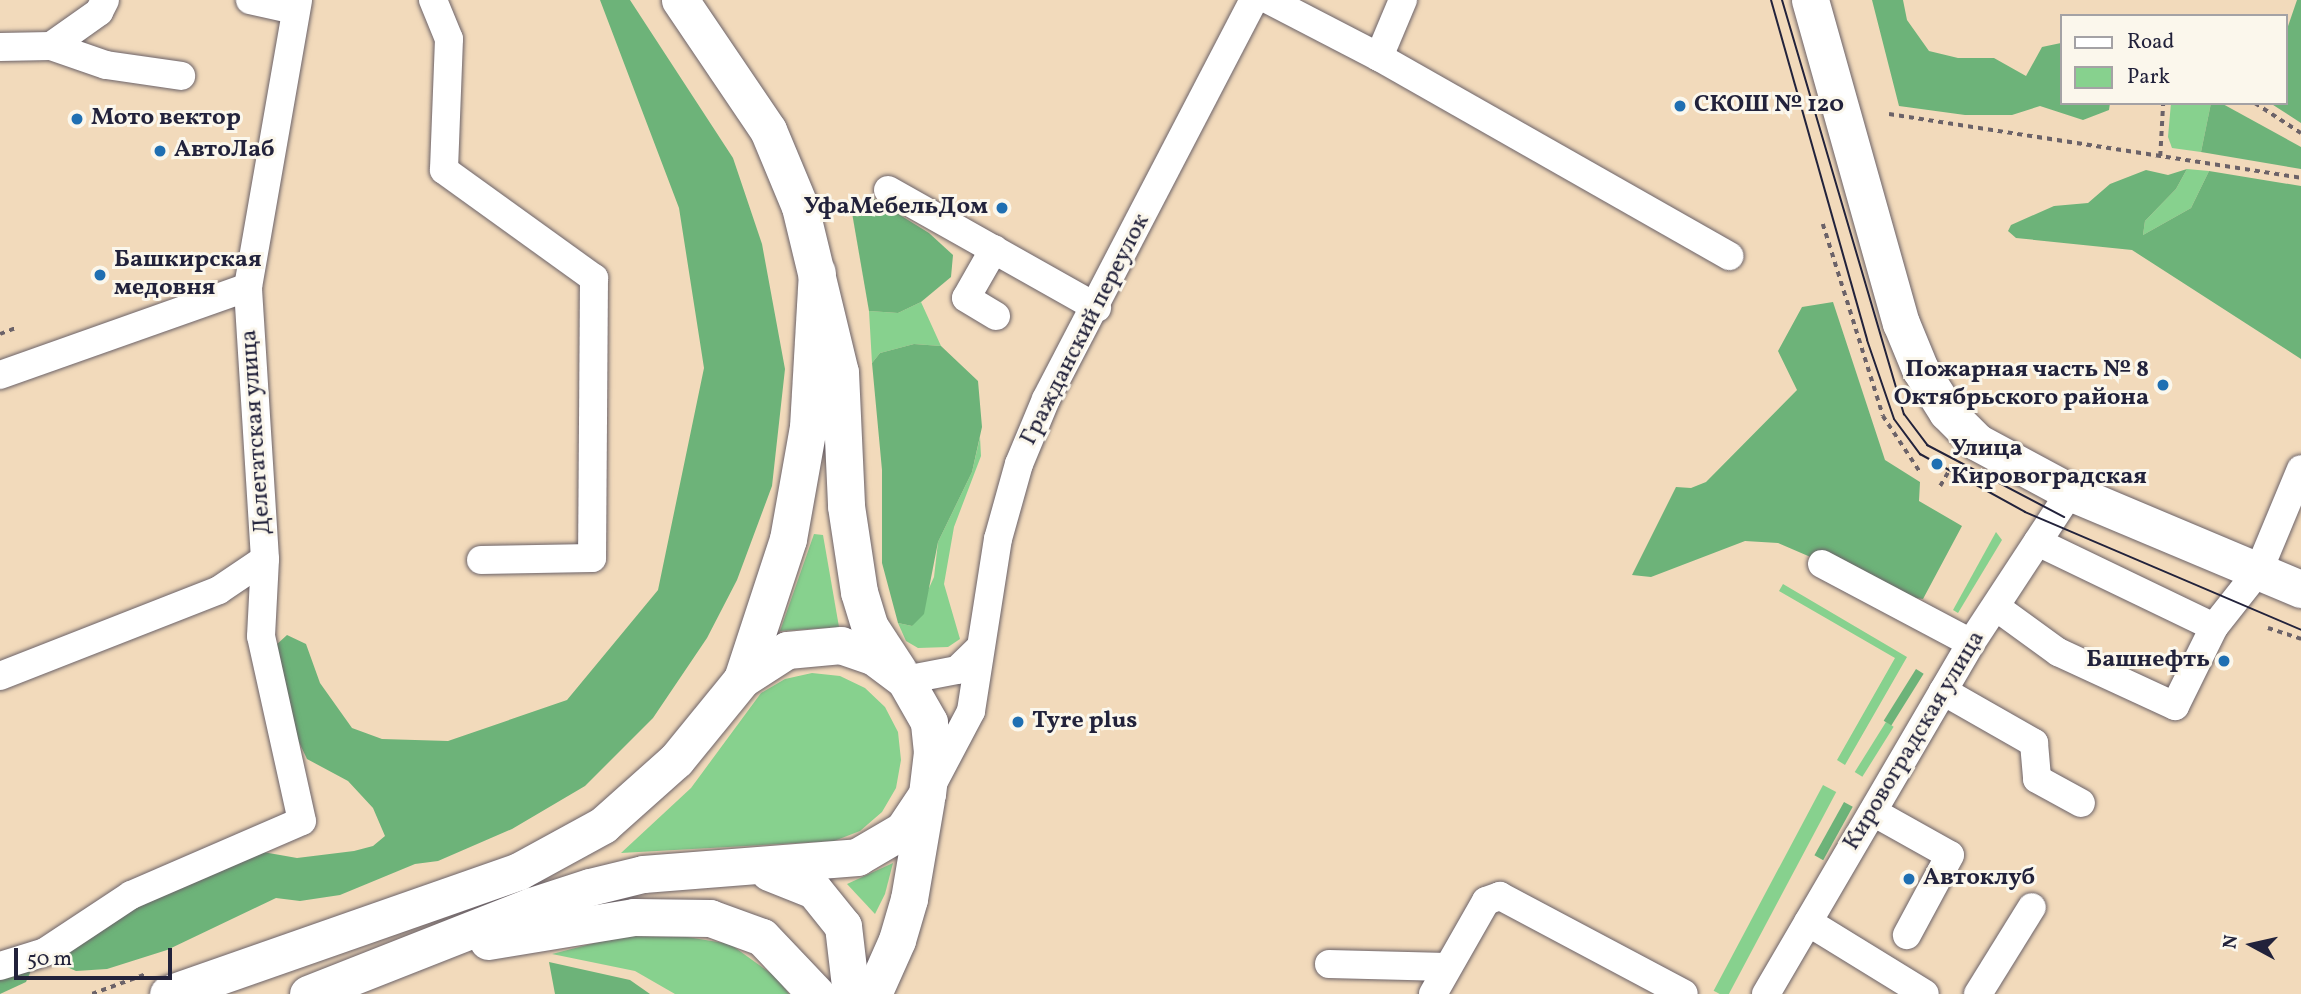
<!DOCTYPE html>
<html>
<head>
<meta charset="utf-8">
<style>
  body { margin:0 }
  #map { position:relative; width:2301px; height:994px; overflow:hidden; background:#f2dabb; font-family:Vollkorn,serif }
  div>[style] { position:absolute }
  .green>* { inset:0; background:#87d18e; transform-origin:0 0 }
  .forest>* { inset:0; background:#6db379; transform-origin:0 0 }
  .path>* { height:3.5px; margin-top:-1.75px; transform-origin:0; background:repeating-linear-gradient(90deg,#6b6268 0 5px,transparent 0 10px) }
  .roads { filter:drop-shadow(0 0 2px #6b6268) drop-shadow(0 0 2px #6b6268) }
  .minor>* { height:28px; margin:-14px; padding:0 14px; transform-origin:14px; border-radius:14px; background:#fff }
  .major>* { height:37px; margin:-18.5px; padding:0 18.5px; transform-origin:18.5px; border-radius:18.5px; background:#fff }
  .tram>* { height:2px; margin:-1px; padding:0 1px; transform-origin:1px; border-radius:1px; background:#22223b }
  .dots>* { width:19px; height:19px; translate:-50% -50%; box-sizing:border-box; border:4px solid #fbf7ec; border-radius:50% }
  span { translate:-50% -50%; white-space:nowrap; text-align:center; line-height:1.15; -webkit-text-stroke:6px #fbf7ec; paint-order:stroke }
  .poi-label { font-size:24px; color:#22223b; font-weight:700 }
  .left { translate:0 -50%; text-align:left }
  .right { translate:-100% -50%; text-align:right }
  .street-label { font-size:24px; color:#22223b }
  .legend { position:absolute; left:2060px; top:14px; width:228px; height:91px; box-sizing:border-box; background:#fbf7ec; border:2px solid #a4a2a5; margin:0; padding:9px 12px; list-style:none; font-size:21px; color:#22223b }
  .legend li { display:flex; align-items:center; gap:14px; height:35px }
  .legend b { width:35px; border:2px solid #a4a2a5 }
  .north { position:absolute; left:2217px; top:910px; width:70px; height:70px; -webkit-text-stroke:5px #fbf7ec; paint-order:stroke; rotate:278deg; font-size:19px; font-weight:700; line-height:28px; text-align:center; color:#22223b }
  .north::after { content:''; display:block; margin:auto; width:24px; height:32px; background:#22223b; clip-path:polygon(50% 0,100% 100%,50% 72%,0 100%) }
  .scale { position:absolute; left:14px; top:948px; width:158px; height:32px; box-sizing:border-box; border:4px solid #22223b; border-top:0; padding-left:9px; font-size:21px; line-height:24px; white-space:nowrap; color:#22223b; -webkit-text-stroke:5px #fbf7ec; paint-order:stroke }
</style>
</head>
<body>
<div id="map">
  <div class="green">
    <i style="clip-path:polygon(2171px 103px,2211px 103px,2201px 152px,2172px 148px,2168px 137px)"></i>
    <i style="clip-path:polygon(2187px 169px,2209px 171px,2191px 208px,2143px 235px,2145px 221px,2176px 189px)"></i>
    <i style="clip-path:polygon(921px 302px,941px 346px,914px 344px,880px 353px,872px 363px,869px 311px,898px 313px)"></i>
    <i style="clip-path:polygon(980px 437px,981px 456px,954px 527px,944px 584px,960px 639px,948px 647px,918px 648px,906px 641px,898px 623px,912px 626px,934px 577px,938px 542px,972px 472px)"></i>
    <i style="clip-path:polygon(1996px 532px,2002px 540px,1958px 613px,1953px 610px)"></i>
    <i style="clip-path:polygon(814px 534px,823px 535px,839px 627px,780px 631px)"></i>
    <i style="clip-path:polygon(1783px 584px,1907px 657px,1845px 765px,1837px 760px,1895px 658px,1779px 591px)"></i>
    <i style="clip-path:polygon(812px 673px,840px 676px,865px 688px,885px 707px,898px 732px,901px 760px,896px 788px,882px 812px,860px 831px,834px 841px,621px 853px,691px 788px,761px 693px,785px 679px)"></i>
    <i style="left:1886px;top:722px;width:9px;height:59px;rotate:32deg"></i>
    <i style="left:1823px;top:785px;width:15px;height:233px;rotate:28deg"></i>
    <i style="clip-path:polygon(893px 863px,885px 894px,875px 914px,847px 884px)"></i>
    <i style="clip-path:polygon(622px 936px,687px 937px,730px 944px,776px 977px,789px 994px,675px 994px,635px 971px,552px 954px)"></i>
  </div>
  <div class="forest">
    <i style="clip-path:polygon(600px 0,630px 0,733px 158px,762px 244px,785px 369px,772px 486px,737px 580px,707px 638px,653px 718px,585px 786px,512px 829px,438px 861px,415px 864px,340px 895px,300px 901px,276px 898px,167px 950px,107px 969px,76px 971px,49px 959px,135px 901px,263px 852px,297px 858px,354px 851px,373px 846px,385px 836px,373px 808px,348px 781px,307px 759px,285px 713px,275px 646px,287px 635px,306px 644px,320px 683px,352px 728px,382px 739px,448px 741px,567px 700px,658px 590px,704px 368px,679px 208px)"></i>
    <i style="clip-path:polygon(1872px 0,1903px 0,1907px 20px,1929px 51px,1958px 58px,1994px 58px,2026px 76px,2042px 47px,2061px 43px,2061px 103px,2110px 103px,2109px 110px,2083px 120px,2040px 106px,2012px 115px,1965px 115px,1899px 106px)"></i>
    <i style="clip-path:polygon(2297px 0,2301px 0,2301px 123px,2270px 103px,2285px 103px,2285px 35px)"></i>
    <i style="clip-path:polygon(2211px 103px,2221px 103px,2301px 147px,2301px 169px,2201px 152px)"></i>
    <i style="clip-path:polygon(2187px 169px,2176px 189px,2145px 221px,2143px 235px,2191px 208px,2209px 171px,2301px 186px,2301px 359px,2132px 250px,2016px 238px,2008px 231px,2011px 225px,2054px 206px,2088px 203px,2110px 184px,2146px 170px,2168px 175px)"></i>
    <i style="clip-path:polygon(871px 197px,929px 233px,953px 255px,951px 277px,921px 302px,898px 313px,869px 311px,851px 207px)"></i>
    <i style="clip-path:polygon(1833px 302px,1885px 460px,1920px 482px,1919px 501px,1962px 526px,1923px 599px,1901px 596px,1778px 543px,1745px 541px,1651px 577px,1632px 575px,1676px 487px,1691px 488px,1706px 482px,1797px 390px,1778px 351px,1802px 307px)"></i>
    <i style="clip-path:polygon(914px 344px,941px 346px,978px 381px,982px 427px,972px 472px,938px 542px,924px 614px,912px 626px,898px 623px,882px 563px,882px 470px,872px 363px,880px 353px)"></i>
    <i style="left:1916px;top:669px;width:9px;height:61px;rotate:32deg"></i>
    <i style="left:1844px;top:802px;width:10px;height:61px;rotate:29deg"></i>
    <i style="clip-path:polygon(549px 962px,630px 980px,650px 994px,555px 994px)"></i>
    <i style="clip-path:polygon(33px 966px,26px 982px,0 994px,0 975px)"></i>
  </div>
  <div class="path">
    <i style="left:2255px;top:103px;width:55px;rotate:33.1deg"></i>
    <i style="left:1889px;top:114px;width:417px;rotate:8.8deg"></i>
    <i style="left:2160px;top:156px;width:53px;rotate:-86.8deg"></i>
    <i style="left:1823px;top:224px;width:201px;rotate:72.6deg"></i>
    <i style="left:1883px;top:416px;width:67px;rotate:56.5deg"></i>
    <i style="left:0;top:334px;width:19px;rotate:-21deg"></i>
    <i style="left:1940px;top:486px;width:30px;rotate:-60deg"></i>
    <i style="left:2268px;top:628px;width:35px;rotate:18deg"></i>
    <i style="left:92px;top:994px;width:58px;rotate:-20.3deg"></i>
  </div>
  <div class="roads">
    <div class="minor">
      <i style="left:250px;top:0;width:46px;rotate:12.5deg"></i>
      <i style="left:433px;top:0;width:42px;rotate:67.7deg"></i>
      <i style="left:449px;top:39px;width:131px;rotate:92.2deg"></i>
      <i style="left:444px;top:170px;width:185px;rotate:35.8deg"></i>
      <i style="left:594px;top:278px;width:280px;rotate:90.4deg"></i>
      <i style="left:592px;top:558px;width:111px;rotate:179deg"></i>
      <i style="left:1269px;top:0;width:124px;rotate:27.4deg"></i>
      <i style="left:1379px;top:57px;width:403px;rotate:29.6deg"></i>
      <i style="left:51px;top:46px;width:58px;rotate:19.1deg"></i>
      <i style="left:106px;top:65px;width:76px;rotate:8.3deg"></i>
      <i style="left:0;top:47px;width:51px;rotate:-1.1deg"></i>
      <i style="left:51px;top:46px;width:59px;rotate:-35.3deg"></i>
      <i style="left:99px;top:12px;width:13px;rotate:-63deg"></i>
      <i style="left:1379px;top:57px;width:62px;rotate:-67.2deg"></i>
      <i style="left:888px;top:190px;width:240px;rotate:29.4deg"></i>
      <i style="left:994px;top:249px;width:56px;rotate:119.7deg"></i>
      <i style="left:966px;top:298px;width:35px;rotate:31deg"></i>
      <i style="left:0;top:375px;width:263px;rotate:-19.5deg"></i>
      <i style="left:1822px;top:564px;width:169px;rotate:27.9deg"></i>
      <i style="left:1996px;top:607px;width:77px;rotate:36deg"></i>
      <i style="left:2058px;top:652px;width:129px;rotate:24.8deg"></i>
      <i style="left:2175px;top:706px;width:88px;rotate:-63.7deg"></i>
      <i style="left:2214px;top:627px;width:196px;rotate:-154.3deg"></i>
      <i style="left:2214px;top:627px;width:73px;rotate:-51.7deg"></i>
      <i style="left:2259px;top:570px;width:109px;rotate:-67.4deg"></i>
      <i style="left:0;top:676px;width:235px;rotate:-21.4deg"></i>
      <i style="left:219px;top:590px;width:55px;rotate:-34deg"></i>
      <i style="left:905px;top:680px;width:53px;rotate:-10.9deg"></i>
      <i style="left:957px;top:670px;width:30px;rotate:-44deg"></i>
      <i style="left:1943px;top:691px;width:105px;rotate:29.7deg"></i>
      <i style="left:2034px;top:743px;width:36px;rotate:85deg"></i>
      <i style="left:2037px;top:779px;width:50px;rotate:28.6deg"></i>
      <i style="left:931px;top:787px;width:86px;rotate:-62.2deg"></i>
      <i style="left:971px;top:711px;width:174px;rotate:-81.1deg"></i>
      <i style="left:998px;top:539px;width:78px;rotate:-74.4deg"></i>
      <i style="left:1019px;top:464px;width:70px;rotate:-67.4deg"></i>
      <i style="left:1046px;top:399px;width:450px;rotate:-62.5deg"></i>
      <i style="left:1873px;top:812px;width:88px;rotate:29.2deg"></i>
      <i style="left:1950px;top:855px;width:91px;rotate:118.3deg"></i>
      <i style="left:1808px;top:922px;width:137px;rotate:31.6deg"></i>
      <i style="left:1329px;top:964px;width:118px;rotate:1.5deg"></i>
      <i style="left:0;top:966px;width:47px;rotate:-17.3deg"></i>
      <i style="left:45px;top:952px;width:103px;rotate:-33.5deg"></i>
      <i style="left:131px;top:895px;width:186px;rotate:-23.4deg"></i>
      <i style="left:302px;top:821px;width:189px;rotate:-102.5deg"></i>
      <i style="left:261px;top:636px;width:77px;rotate:-87deg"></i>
      <i style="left:265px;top:559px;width:273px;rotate:-93.6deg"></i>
      <i style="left:248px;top:287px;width:291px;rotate:-80.1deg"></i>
      <i style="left:1433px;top:994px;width:107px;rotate:-60.3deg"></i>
      <i style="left:1486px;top:901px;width:15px;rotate:-20deg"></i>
      <i style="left:1500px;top:896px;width:208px;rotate:28deg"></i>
      <i style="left:1766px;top:994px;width:406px;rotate:-59.7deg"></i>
      <i style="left:1971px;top:643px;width:181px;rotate:-56.7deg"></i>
      <i style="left:1978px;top:994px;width:102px;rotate:-58.2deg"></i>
    </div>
    <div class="major">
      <i style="left:680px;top:0;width:157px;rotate:55.9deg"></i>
      <i style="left:768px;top:130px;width:83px;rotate:67.4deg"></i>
      <i style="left:800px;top:207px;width:170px;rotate:76.4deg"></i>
      <i style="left:840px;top:372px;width:134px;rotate:87.4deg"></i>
      <i style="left:846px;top:506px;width:87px;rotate:81.4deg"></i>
      <i style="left:859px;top:592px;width:37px;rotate:73deg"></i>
      <i style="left:870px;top:627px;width:51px;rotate:56.9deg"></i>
      <i style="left:1810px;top:0;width:336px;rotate:74.3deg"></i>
      <i style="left:1901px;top:323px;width:50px;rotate:67.6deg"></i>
      <i style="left:1920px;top:369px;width:51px;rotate:57.9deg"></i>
      <i style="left:1947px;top:412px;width:42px;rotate:45deg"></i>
      <i style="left:1977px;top:442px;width:106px;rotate:28.3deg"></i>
      <i style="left:2070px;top:492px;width:251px;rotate:22.8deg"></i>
      <i style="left:769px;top:872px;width:48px;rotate:21.8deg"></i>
      <i style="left:814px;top:890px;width:46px;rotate:51.1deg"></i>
      <i style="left:843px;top:926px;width:68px;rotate:83.3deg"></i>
      <i style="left:488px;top:941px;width:148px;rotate:-9.3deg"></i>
      <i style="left:634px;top:917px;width:76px;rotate:0.8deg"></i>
      <i style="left:710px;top:918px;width:55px;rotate:20.1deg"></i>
      <i style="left:762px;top:937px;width:79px;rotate:46.5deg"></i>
      <i style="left:168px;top:994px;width:372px;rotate:-19.3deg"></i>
      <i style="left:519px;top:871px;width:96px;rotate:-28.7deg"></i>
      <i style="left:603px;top:825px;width:98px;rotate:-41.7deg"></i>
      <i style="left:676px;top:760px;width:104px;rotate:-50.8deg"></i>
      <i style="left:742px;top:679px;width:147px;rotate:-71.8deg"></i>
      <i style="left:788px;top:539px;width:114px;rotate:-79.9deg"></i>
      <i style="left:808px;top:427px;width:155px;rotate:-86.7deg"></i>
      <i style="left:308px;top:994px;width:240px;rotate:-21.5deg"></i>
      <i style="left:531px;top:906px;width:62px;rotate:-17.9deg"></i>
      <i style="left:590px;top:887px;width:55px;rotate:-13.8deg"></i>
      <i style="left:643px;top:874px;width:215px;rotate:-4.5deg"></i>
      <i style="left:857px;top:857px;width:53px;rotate:-30.4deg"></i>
      <i style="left:903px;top:830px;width:43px;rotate:-56.3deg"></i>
      <i style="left:927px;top:794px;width:42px;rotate:-83.2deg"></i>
      <i style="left:932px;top:752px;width:30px;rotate:-96deg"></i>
      <i style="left:929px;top:722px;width:48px;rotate:-119.7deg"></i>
      <i style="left:905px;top:680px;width:38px;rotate:-143deg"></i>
      <i style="left:875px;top:657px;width:36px;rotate:-161deg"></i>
      <i style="left:841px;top:645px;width:54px;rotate:174.7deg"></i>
      <i style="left:787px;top:650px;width:54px;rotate:147.2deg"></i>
      <i style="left:873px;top:994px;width:59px;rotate:-66deg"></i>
      <i style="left:897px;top:940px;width:43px;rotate:-73.7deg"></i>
      <i style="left:909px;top:899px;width:100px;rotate:-80.3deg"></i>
    </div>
  </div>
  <div class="tram">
    <i style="left:1771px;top:0;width:353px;rotate:74.2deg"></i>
    <i style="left:1867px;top:340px;width:83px;rotate:71.1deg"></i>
    <i style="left:1894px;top:419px;width:44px;rotate:53.4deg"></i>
    <i style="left:1920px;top:454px;width:120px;rotate:28.9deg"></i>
    <i style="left:2025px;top:512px;width:300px;rotate:23.1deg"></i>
    <i style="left:1782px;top:0;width:432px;rotate:73.6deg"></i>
    <i style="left:1904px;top:414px;width:39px;rotate:53deg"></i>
    <i style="left:1927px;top:445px;width:155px;rotate:27.7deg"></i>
  </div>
  <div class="dots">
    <i style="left:1680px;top:106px;background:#1f6fb2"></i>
    <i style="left:77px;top:119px;background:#1f6fb2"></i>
    <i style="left:160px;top:151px;background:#1f6fb2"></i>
    <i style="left:1002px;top:208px;background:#1f6fb2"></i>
    <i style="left:100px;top:275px;background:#1f6fb2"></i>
    <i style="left:2163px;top:385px;background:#1f6fb2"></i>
    <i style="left:1937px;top:464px;background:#1f6fb2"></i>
    <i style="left:2224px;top:661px;background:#1f6fb2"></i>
    <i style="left:1018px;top:722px;background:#1f6fb2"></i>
    <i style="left:1909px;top:879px;background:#1f6fb2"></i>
  </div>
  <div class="poi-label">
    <span class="left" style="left:1694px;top:106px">СКОШ № 120</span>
    <span class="left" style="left:91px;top:119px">Мото вектор</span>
    <span class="left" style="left:174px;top:151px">АвтоЛаб</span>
    <span class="right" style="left:988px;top:208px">УфаМебельДом</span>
    <span class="left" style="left:114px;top:275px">Башкирская<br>медовня</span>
    <span class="right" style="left:2149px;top:385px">Пожарная часть № 8<br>Октябрьского района</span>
    <span class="left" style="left:1951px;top:464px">Улица<br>Кировоградская</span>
    <span class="right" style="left:2210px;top:661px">Башнефть</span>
    <span class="left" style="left:1032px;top:722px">Tyre plus</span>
    <span class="left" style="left:1923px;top:879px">Автоклуб</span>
  </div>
  <div class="street-label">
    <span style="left:1086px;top:330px;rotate:-63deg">Гражданский переулок</span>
    <span style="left:257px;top:432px;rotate:-94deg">Делегатская улица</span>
    <span style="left:1915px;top:741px;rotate:-59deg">Кировоградская улица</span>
  </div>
  <ul class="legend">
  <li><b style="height:9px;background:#fff"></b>Road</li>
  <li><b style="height:19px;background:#87d18e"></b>Park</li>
  </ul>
  <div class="north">N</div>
  <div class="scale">50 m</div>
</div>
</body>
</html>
